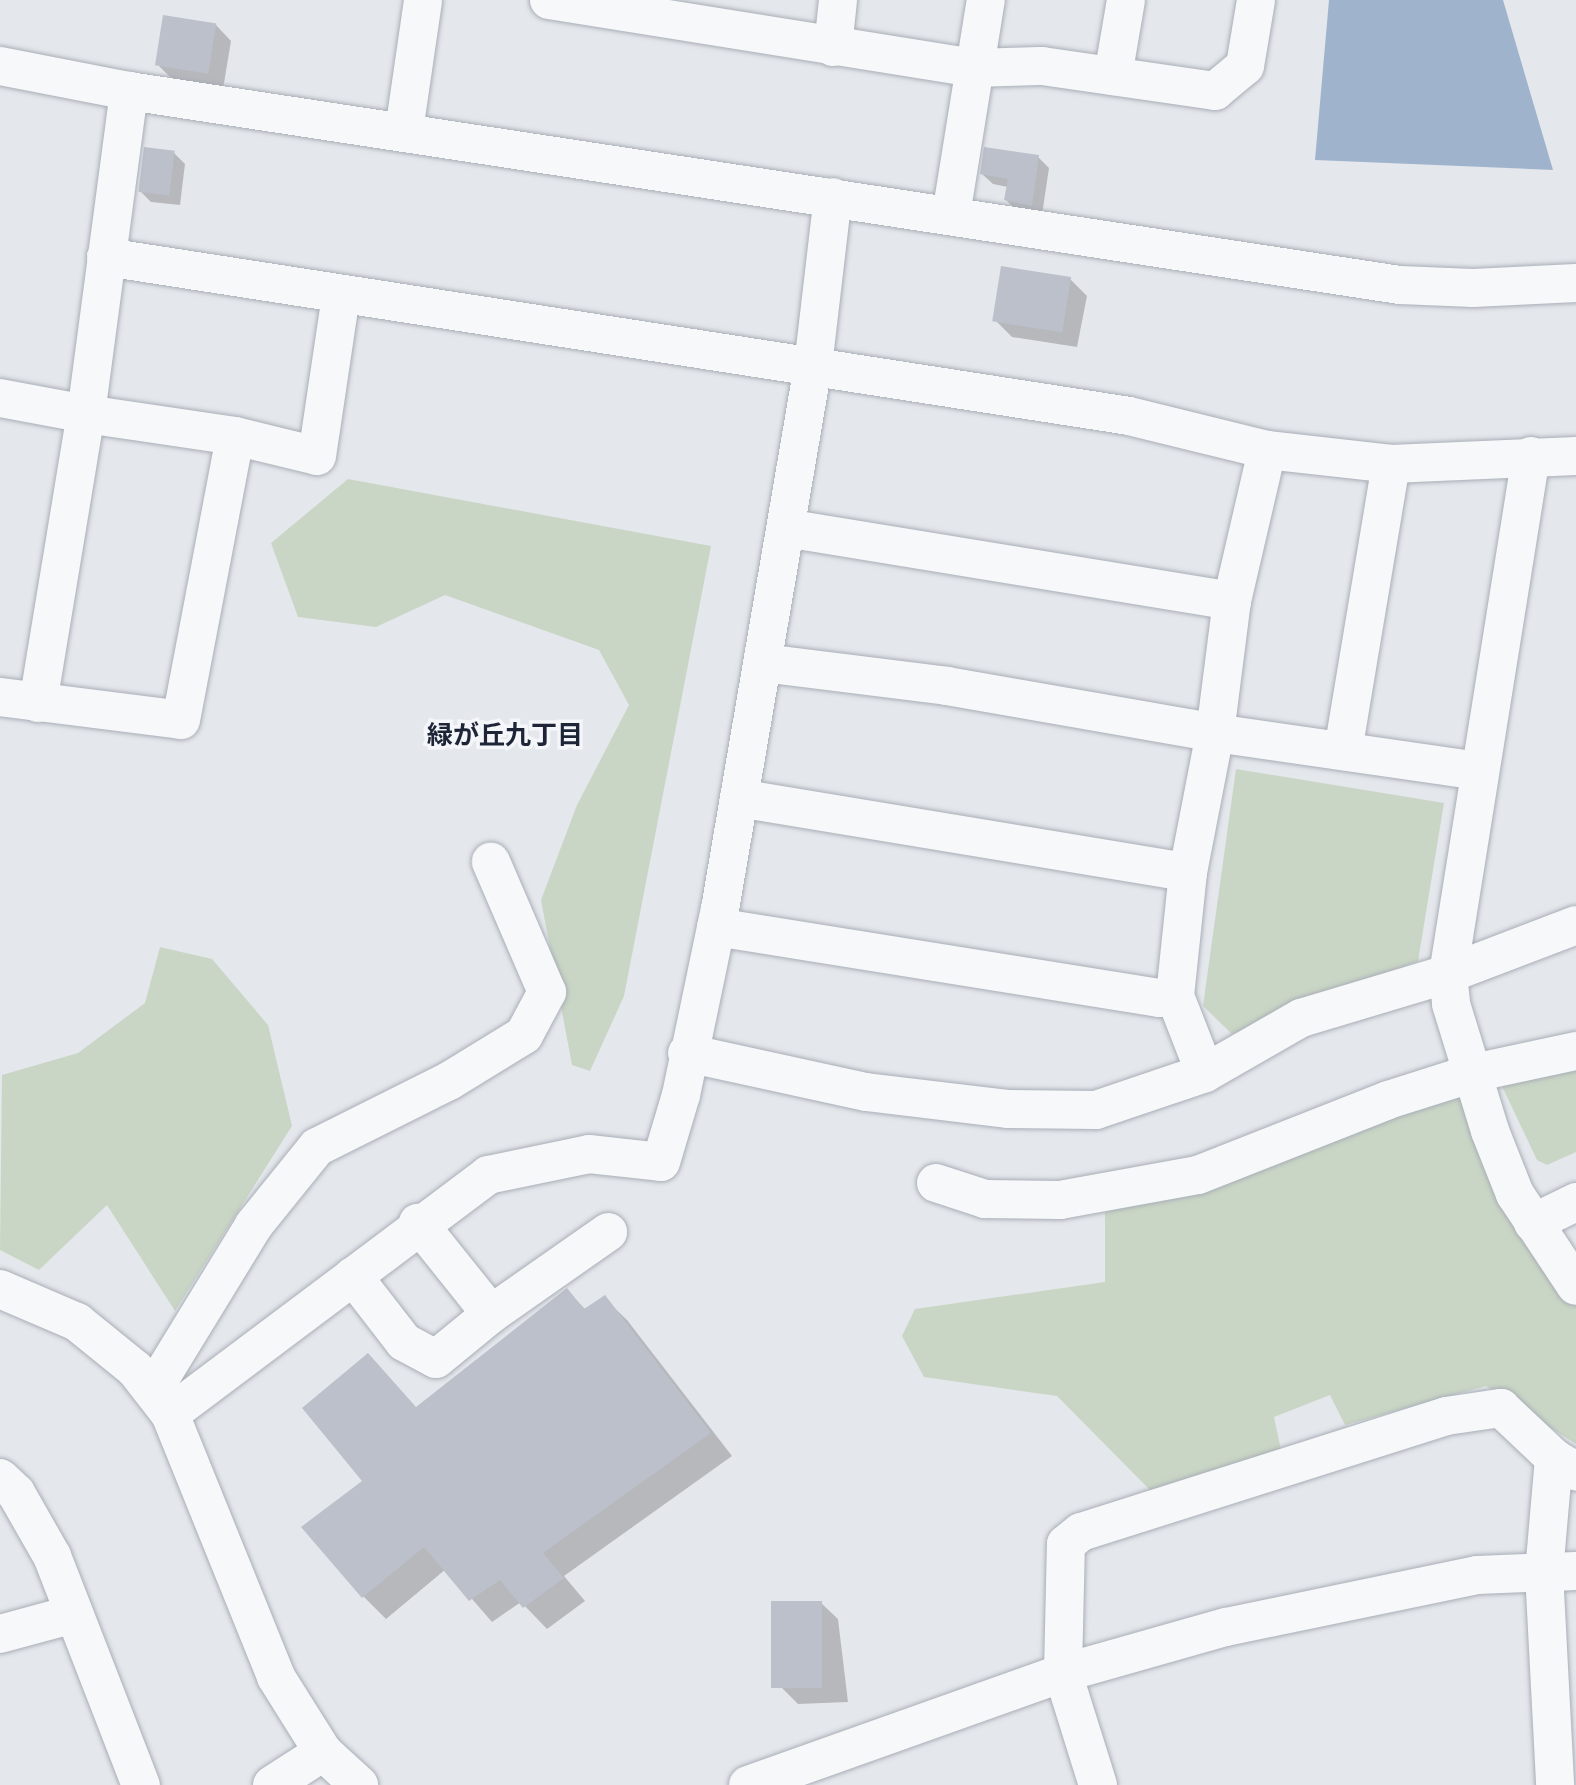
<!DOCTYPE html>
<html>
<head>
<meta charset="utf-8">
<style>
  body { margin:0 }
  #map { position:relative; width:1576px; height:1785px; overflow:hidden; background:#e4e7ec; font-family:Inter,"Noto Sans JP",sans-serif }
  div>[style] { position:absolute }
  .green>* { inset:0; background:#c9d6c5 }
  .water>* { inset:0; background:#9fb4cc }
  .shadow>* { inset:0; background:#0003 }
  .building>* { inset:0; background:#bbc0ca; transform-origin:0 0 }
  .roads { filter:drop-shadow(0 0 2px #a9aeb7) drop-shadow(0 0 2px #a9aeb7) }
  .minor>* { height:38px; margin:-19px; padding:0 19px; transform-origin:19px; border-radius:19px; background:#f7f8fa }
  span { translate:-50% -50%; white-space:nowrap; text-align:center; line-height:1.15; -webkit-text-stroke:7px #f4f6f9; paint-order:stroke }
  .neighbourhood-label { font-size:26px; color:#1d2536; font-weight:700 }
</style>
</head>
<body>
<div id="map">
  <div class="green">
    <i style="clip-path:polygon(348px 479px,711px 546px,624px 996px,590px 1071px,572px 1065px,541px 900px,577px 805px,629px 705px,599px 650px,445px 595px,376px 627px,298px 617px,271px 543px)"></i>
    <i style="clip-path:polygon(1236px 769px,1444px 803px,1418px 961px,1232px 1034px,1203px 1006px)"></i>
    <i style="clip-path:polygon(160px 947px,212px 959px,268px 1025px,292px 1126px,175px 1311px,107px 1205px,39px 1270px,0 1250px,2px 1075px,78px 1053px,145px 1003px)"></i>
    <i style="clip-path:polygon(1576px 1069px,1576px 1152px,1547px 1165px,1537px 1160px,1500px 1082px)"></i>
    <i style="clip-path:polygon(1466px 1084px,1507px 1216px,1576px 1305px,1576px 1444px,1486px 1386px,1345px 1425px,1330px 1395px,1274px 1417px,1282px 1455px,1150px 1490px,1057px 1396px,924px 1377px,902px 1336px,915px 1309px,1105px 1282px,1105px 1212px,1192px 1187px)"></i>
  </div>
  <div class="water">
    <i style="clip-path:polygon(1329px 0,1503px 0,1553px 170px,1315px 160px)"></i>
  </div>
  <div class="shadow">
    <i style="clip-path:polygon(215px 24px,231px 41px,223px 89px,174px 81px,157px 64px)"></i>
    <i style="clip-path:polygon(174px 153px,185px 164px,180px 205px,151px 202px,140px 191px)"></i>
    <i style="clip-path:polygon(1038px 157px,1049px 168px,1042px 215px,1017px 211px,1006px 200px,1008px 187px,993px 184px,982px 174px)"></i>
    <i style="clip-path:polygon(1070px 279px,1087px 296px,1077px 347px,1012px 337px,995px 320px)"></i>
    <i style="clip-path:polygon(567px 1291px,586px 1310px,604px 1298px,627px 1320px,732px 1456px,564px 1576px,585px 1601px,547px 1629px,521px 1602px,492px 1622px,446px 1569px,386px 1619px,363px 1596px,364px 1481px,418px 1409px)"></i>
    <i style="clip-path:polygon(821px 1603px,838px 1619px,848px 1702px,798px 1704px,781px 1687px)"></i>
  </div>
  <div class="building">
    <i style="left:163px;top:15px;width:54px;height:51px;rotate:9deg"></i>
    <i style="left:144px;top:147px;width:31px;height:45px;rotate:7deg"></i>
    <i style="clip-path:polygon(984px 147px,1039px 155px,1032px 206px,1004px 200px,1008px 179px,980px 174px)"></i>
    <i style="left:1001px;top:266px;width:71px;height:56px;rotate:9deg"></i>
    <i style="clip-path:polygon(567px 1288px,584px 1309px,605px 1295px,711px 1433px,543px 1553px,564px 1578px,523px 1608px,500px 1580px,469px 1601px,424px 1547px,362px 1598px,301px 1527px,362px 1481px,302px 1408px,368px 1353px,416px 1407px)"></i>
    <i style="left:771px;top:1601px;width:51px;height:87px"></i>
  </div>
  <div class="roads">
    <div class="minor">
      <i style="left:549px;top:0;width:429px;rotate:9.1deg"></i>
      <i style="left:973px;top:68px;width:69px;rotate:-1.7deg"></i>
      <i style="left:1042px;top:66px;width:175px;rotate:8.2deg"></i>
      <i style="left:1215px;top:91px;width:39px;rotate:-40deg"></i>
      <i style="left:1245px;top:66px;width:67px;rotate:-80.5deg"></i>
      <i style="left:833px;top:47px;width:47px;rotate:-83.9deg"></i>
      <i style="left:0;top:66px;width:131px;rotate:11deg"></i>
      <i style="left:129px;top:91px;width:1286px;rotate:8.68deg"></i>
      <i style="left:1400px;top:285px;width:73px;rotate:2.4deg"></i>
      <i style="left:1473px;top:288px;width:103px;rotate:-2.8deg"></i>
      <i style="left:1113px;top:76px;width:77px;rotate:-80.3deg"></i>
      <i style="left:404px;top:131px;width:132px;rotate:-81.7deg"></i>
      <i style="left:951px;top:215px;width:218px;rotate:-80.8deg"></i>
      <i style="left:106px;top:257px;width:1035px;rotate:8.83deg"></i>
      <i style="left:1129px;top:416px;width:142px;rotate:13.8deg"></i>
      <i style="left:1267px;top:450px;width:125px;rotate:6.4deg"></i>
      <i style="left:1391px;top:464px;width:185px;rotate:-2.5deg"></i>
      <i style="left:0;top:398px;width:87px;rotate:10.5deg"></i>
      <i style="left:86px;top:414px;width:326px;rotate:-82.4deg"></i>
      <i style="left:1531px;top:456px;width:525px;rotate:99.1deg"></i>
      <i style="left:1448px;top:974px;width:30px;rotate:84deg"></i>
      <i style="left:1451px;top:1004px;width:133px;rotate:72.9deg"></i>
      <i style="left:1490px;top:1131px;width:68px;rotate:68.4deg"></i>
      <i style="left:1515px;top:1194px;width:110px;rotate:56.5deg"></i>
      <i style="left:786px;top:528px;width:452px;rotate:9.3deg"></i>
      <i style="left:763px;top:663px;width:185px;rotate:7.1deg"></i>
      <i style="left:947px;top:686px;width:272px;rotate:9.9deg"></i>
      <i style="left:1215px;top:733px;width:267px;rotate:8.2deg"></i>
      <i style="left:0;top:697px;width:182px;rotate:7.2deg"></i>
      <i style="left:181px;top:720px;width:289px;rotate:-79.2deg"></i>
      <i style="left:38px;top:703px;width:293px;rotate:-80.6deg"></i>
      <i style="left:86px;top:414px;width:151px;rotate:8.4deg"></i>
      <i style="left:235px;top:436px;width:84px;rotate:13.7deg"></i>
      <i style="left:317px;top:456px;width:162px;rotate:-81.5deg"></i>
      <i style="left:1343px;top:751px;width:291px;rotate:-80.5deg"></i>
      <i style="left:739px;top:798px;width:455px;rotate:9.4deg"></i>
      <i style="left:716px;top:927px;width:449px;rotate:9.1deg"></i>
      <i style="left:1159px;top:998px;width:16px;rotate:-7deg"></i>
      <i style="left:687px;top:1053px;width:183px;rotate:12.3deg"></i>
      <i style="left:866px;top:1092px;width:144px;rotate:6.8deg"></i>
      <i style="left:1009px;top:1109px;width:87px;rotate:0.7deg"></i>
      <i style="left:1096px;top:1110px;width:115px;rotate:-18.7deg"></i>
      <i style="left:1205px;top:1073px;width:111px;rotate:-29.8deg"></i>
      <i style="left:1301px;top:1018px;width:153px;rotate:-16.7deg"></i>
      <i style="left:1448px;top:974px;width:137px;rotate:-20.9deg"></i>
      <i style="left:1205px;top:1073px;width:83px;rotate:-111.3deg"></i>
      <i style="left:1175px;top:996px;width:125px;rotate:-84deg"></i>
      <i style="left:1188px;top:872px;width:142px;rotate:-79deg"></i>
      <i style="left:1215px;top:733px;width:133px;rotate:-82.7deg"></i>
      <i style="left:1232px;top:601px;width:155px;rotate:-76.9deg"></i>
      <i style="left:936px;top:1183px;width:52px;rotate:18.1deg"></i>
      <i style="left:985px;top:1199px;width:75px;rotate:0.8deg"></i>
      <i style="left:1060px;top:1200px;width:140px;rotate:-10.3deg"></i>
      <i style="left:1198px;top:1175px;width:204px;rotate:-21.5deg"></i>
      <i style="left:1388px;top:1100px;width:89px;rotate:-17.6deg"></i>
      <i style="left:1473px;top:1073px;width:105px;rotate:-12.1deg"></i>
      <i style="left:1533px;top:1223px;width:48px;rotate:-26deg"></i>
      <i style="left:353px;top:1276px;width:83px;rotate:52.3deg"></i>
      <i style="left:404px;top:1342px;width:36px;rotate:28deg"></i>
      <i style="left:436px;top:1359px;width:71px;rotate:-39.3deg"></i>
      <i style="left:491px;top:1314px;width:117px;rotate:-128.7deg"></i>
      <i style="left:0;top:1289px;width:84px;rotate:23.2deg"></i>
      <i style="left:77px;top:1322px;width:75px;rotate:39deg"></i>
      <i style="left:135px;top:1369px;width:57px;rotate:52.1deg"></i>
      <i style="left:170px;top:1414px;width:284px;rotate:68deg"></i>
      <i style="left:276px;top:1677px;width:89px;rotate:57.9deg"></i>
      <i style="left:323px;top:1752px;width:49px;rotate:42.5deg"></i>
      <i style="left:491px;top:1314px;width:143px;rotate:-35deg"></i>
      <i style="left:153px;top:1390px;width:193px;rotate:-58.5deg"></i>
      <i style="left:254px;top:1225px;width:100px;rotate:-51.1deg"></i>
      <i style="left:317px;top:1147px;width:148px;rotate:-26.6deg"></i>
      <i style="left:449px;top:1081px;width:88px;rotate:-31.5deg"></i>
      <i style="left:524px;top:1035px;width:49px;rotate:-61.9deg"></i>
      <i style="left:547px;top:992px;width:142px;rotate:-113.3deg"></i>
      <i style="left:170px;top:1414px;width:398px;rotate:-36.9deg"></i>
      <i style="left:488px;top:1175px;width:103px;rotate:-11.7deg"></i>
      <i style="left:589px;top:1154px;width:72px;rotate:6.3deg"></i>
      <i style="left:661px;top:1162px;width:70px;rotate:-73.4deg"></i>
      <i style="left:681px;top:1095px;width:190px;rotate:-78.2deg"></i>
      <i style="left:720px;top:909px;width:551px;rotate:-80.28deg"></i>
      <i style="left:813px;top:366px;width:170px;rotate:-83.3deg"></i>
      <i style="left:1554px;top:1458px;width:114px;rotate:95deg"></i>
      <i style="left:1544px;top:1572px;width:213px;rotate:87deg"></i>
      <i style="left:0;top:1478px;width:22px;rotate:43deg"></i>
      <i style="left:16px;top:1493px;width:73px;rotate:60.3deg"></i>
      <i style="left:52px;top:1556px;width:246px;rotate:68.8deg"></i>
      <i style="left:0;top:1634px;width:77px;rotate:-15.1deg"></i>
      <i style="left:272px;top:1785px;width:61px;rotate:-32.9deg"></i>
      <i style="left:748px;top:1785px;width:334px;rotate:-19.6deg"></i>
      <i style="left:1063px;top:1673px;width:169px;rotate:-15.8deg"></i>
      <i style="left:1226px;top:1627px;width:256px;rotate:-11.7deg"></i>
      <i style="left:1477px;top:1575px;width:99px;rotate:-2.3deg"></i>
      <i style="left:1098px;top:1785px;width:117px;rotate:-107.4deg"></i>
      <i style="left:1063px;top:1673px;width:129px;rotate:-88.7deg"></i>
      <i style="left:1066px;top:1544px;width:19px;rotate:-39deg"></i>
      <i style="left:1081px;top:1532px;width:383px;rotate:-17.6deg"></i>
      <i style="left:1446px;top:1416px;width:56px;rotate:-8.3deg"></i>
      <i style="left:1501px;top:1408px;width:73px;rotate:43.3deg"></i>
      <i style="left:1554px;top:1458px;width:26px;rotate:31deg"></i>
    </div>
  </div>
  <div class="neighbourhood-label">
    <span style="left:505px;top:735px">緑が丘九丁目</span>
  </div>
</div>
</body>
</html>
